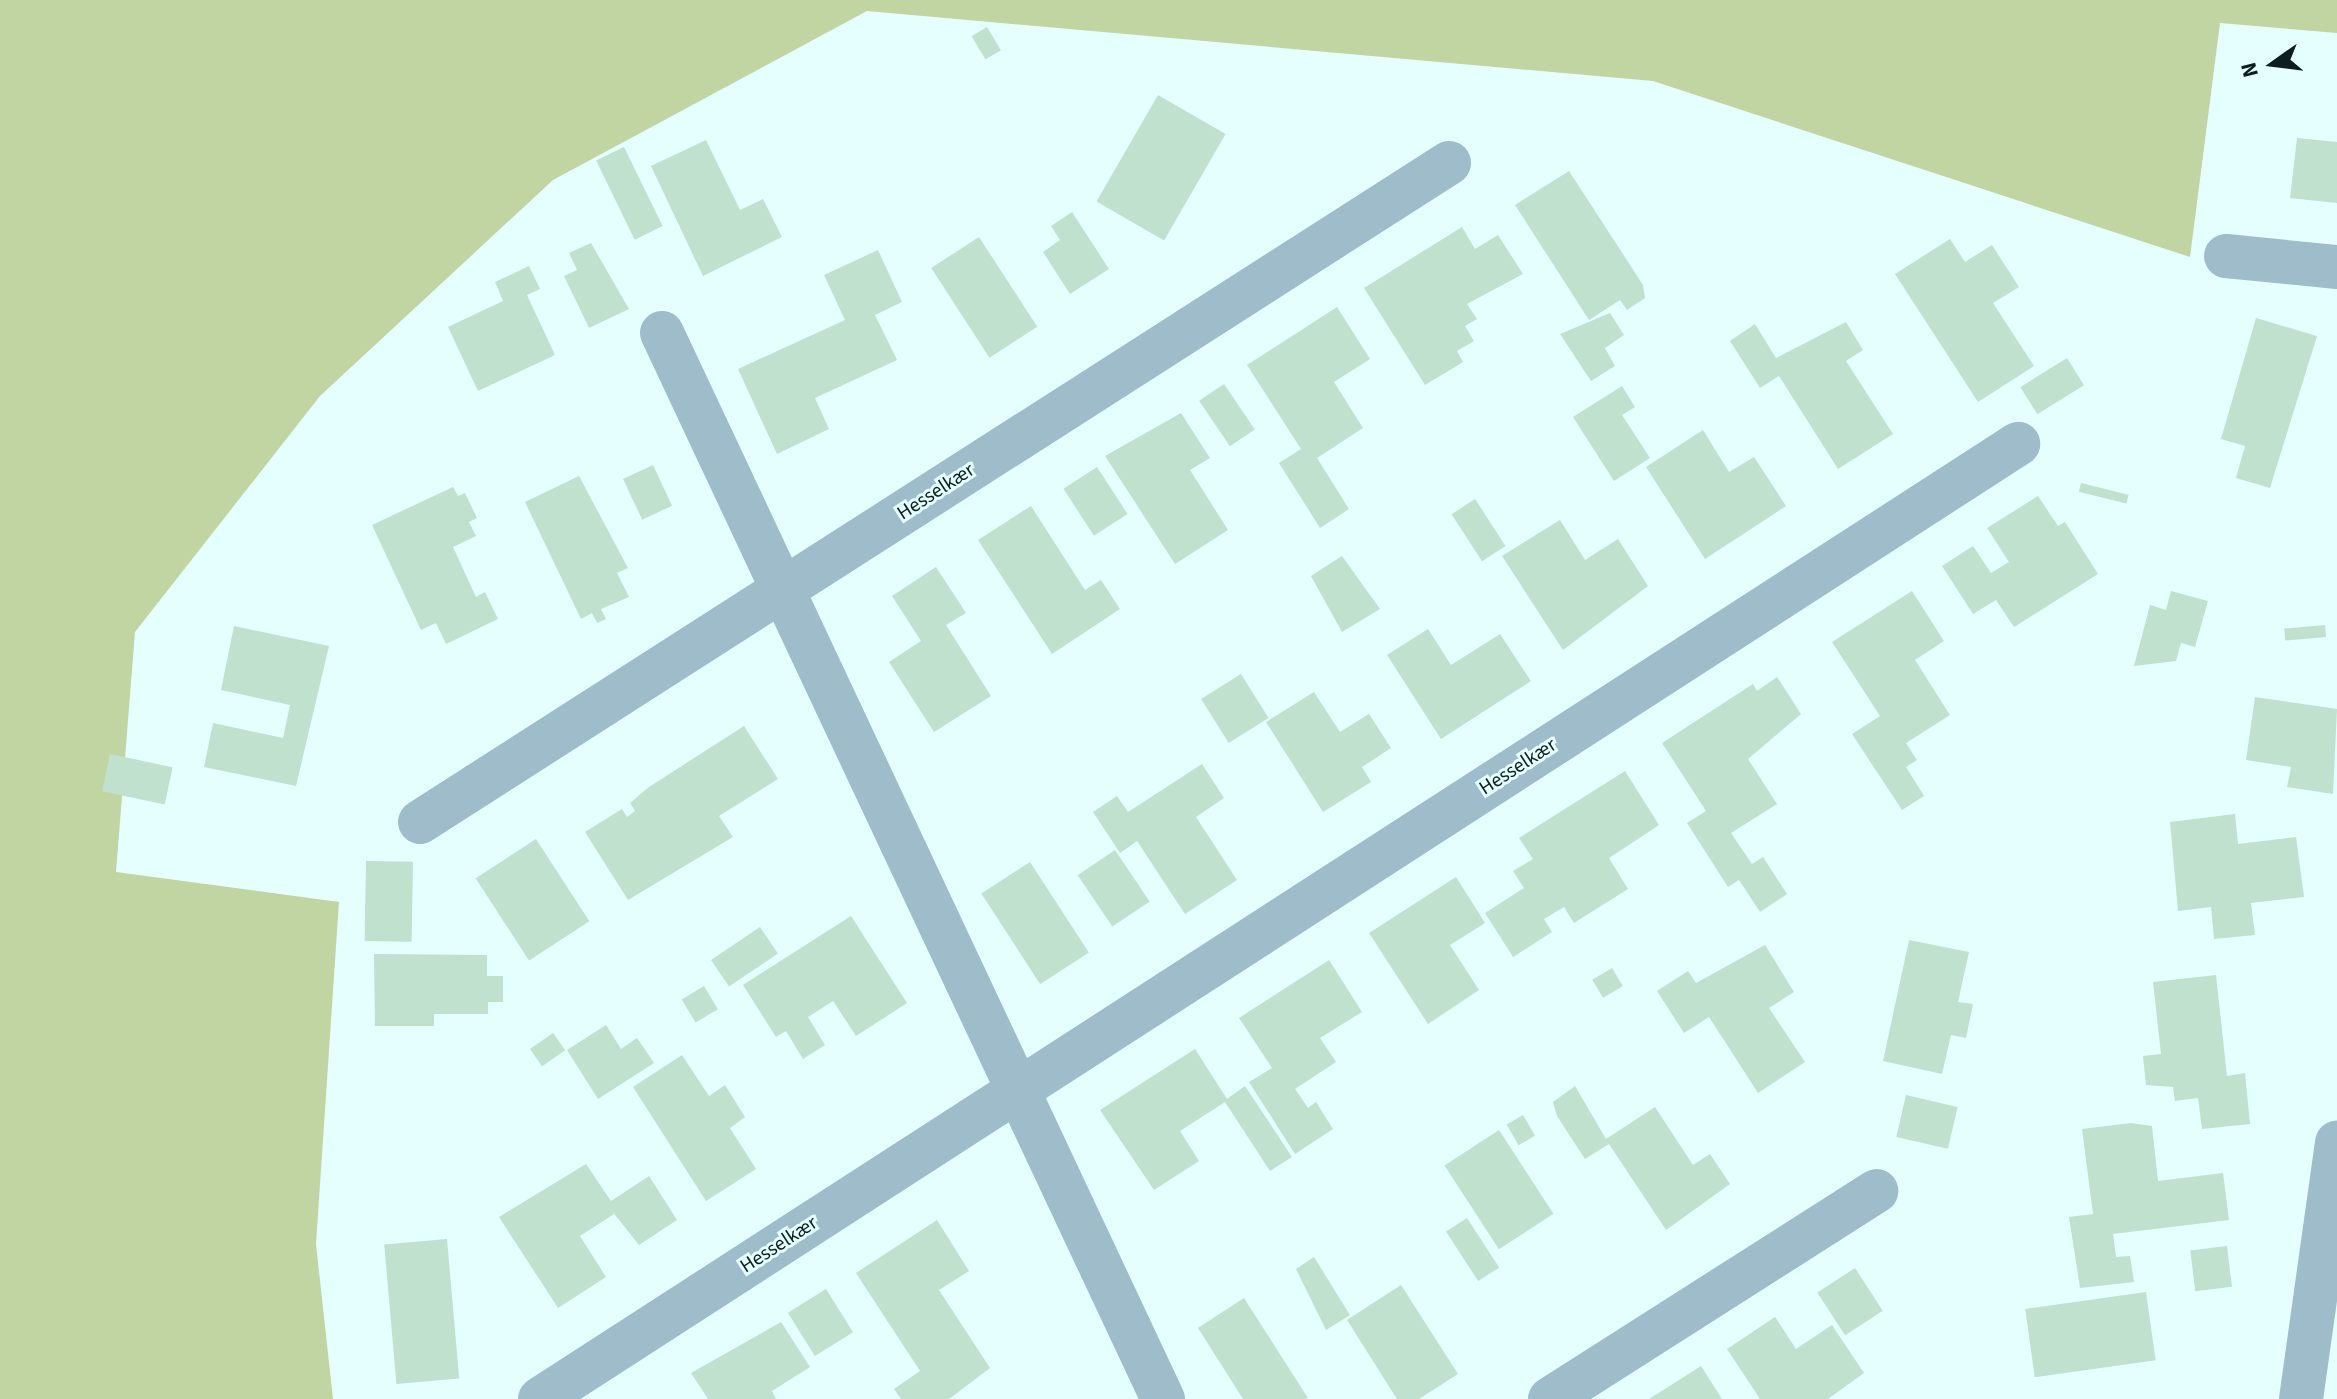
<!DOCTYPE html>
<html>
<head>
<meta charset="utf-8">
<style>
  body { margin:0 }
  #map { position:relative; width:2337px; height:1399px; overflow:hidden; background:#e4fffe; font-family:"Source Sans 3",sans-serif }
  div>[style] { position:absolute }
  .green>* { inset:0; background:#c1d5a3 }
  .building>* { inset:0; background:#bfe1cd; transform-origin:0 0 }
  .minor>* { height:44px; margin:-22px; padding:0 22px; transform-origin:22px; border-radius:22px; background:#9ebcca }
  span { translate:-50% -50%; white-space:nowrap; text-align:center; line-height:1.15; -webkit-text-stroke:6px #e4fffe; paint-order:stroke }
  .street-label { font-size:20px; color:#0d1e1e }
  .north { position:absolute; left:2233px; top:24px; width:80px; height:80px; -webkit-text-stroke:6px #e4fffe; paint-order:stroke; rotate:256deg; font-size:22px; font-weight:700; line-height:32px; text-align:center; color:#0d1e1e }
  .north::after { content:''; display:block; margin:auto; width:28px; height:36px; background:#0d1e1e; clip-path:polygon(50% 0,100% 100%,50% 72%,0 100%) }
</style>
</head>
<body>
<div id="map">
  <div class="green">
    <i style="clip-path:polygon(0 0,2337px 0,2337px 33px,2220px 23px,2190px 257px,1653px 81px,867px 11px,553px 180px,320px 396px,135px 632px,116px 872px,339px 902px,316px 1244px,333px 1399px,0 1399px)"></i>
  </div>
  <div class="building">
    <i style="left:987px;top:27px;width:27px;height:18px;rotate:59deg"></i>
    <i style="left:1158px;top:95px;width:78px;height:123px;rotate:30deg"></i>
    <i style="clip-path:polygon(2297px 138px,2337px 142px,2337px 203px,2290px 198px)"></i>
    <i style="clip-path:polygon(706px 140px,740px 210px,763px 199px,782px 237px,703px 276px,651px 166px)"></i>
    <i style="left:624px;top:147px;width:88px;height:31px;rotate:64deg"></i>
    <i style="clip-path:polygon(1569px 171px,1643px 285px,1645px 298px,1627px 310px,1620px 300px,1589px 320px,1515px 205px)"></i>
    <i style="clip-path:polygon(1072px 212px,1109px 269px,1070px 294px,1043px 252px,1060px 240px,1051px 226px)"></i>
    <i style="clip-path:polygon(1462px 227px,1475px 249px,1498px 235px,1523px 274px,1467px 304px,1477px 319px,1465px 326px,1474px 341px,1457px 351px,1463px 362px,1425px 385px,1364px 288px)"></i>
    <i style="left:979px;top:237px;width:107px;height:57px;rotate:57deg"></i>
    <i style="clip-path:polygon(1950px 239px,1965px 262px,1992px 245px,2019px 287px,1993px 303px,2034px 366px,1978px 402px,1895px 274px)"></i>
    <i style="clip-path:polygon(591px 243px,629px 309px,589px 328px,564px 276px,577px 270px,569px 253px)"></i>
    <i style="clip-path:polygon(878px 250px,902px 302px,875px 315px,897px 360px,815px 398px,829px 429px,777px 454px,738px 369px,845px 320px,824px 275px)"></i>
    <i style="clip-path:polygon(529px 266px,540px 289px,527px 295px,555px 355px,478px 391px,448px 327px,503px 301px,495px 282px)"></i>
    <i style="clip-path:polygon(1337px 307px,1370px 359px,1334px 382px,1363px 428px,1317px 458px,1349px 509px,1320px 528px,1279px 463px,1301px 449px,1247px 365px)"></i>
    <i style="clip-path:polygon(1610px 313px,1624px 335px,1605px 348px,1615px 366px,1591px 381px,1560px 334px)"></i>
    <i style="clip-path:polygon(2256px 318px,2317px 336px,2270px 488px,2236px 478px,2245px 446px,2221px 439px)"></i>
    <i style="clip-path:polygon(1846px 322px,1863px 350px,1846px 361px,1893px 434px,1838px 469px,1779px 376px,1760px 388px,1730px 341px,1755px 324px,1776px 358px)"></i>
    <i style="left:2067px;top:358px;width:32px;height:55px;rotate:58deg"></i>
    <i style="left:1224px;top:384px;width:55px;height:30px;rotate:56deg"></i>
    <i style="clip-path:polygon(1622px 386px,1635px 407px,1622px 415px,1650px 458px,1614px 481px,1573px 417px)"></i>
    <i style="clip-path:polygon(1181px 413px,1210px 458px,1190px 470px,1228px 530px,1175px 564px,1105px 456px)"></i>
    <i style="clip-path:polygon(1703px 430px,1729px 472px,1754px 457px,1786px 506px,1705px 559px,1646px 467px)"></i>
    <i style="left:653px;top:465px;width:45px;height:33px;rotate:65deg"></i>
    <i style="left:1097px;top:467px;width:56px;height:40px;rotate:57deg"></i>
    <i style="clip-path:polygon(579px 476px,628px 568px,617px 573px,629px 597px,601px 609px,606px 619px,597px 623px,592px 613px,581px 619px,525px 502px)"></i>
    <i style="left:2081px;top:483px;width:49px;height:9px;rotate:14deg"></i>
    <i style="clip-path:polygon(453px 487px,458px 496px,465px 493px,477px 518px,469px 522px,476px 536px,453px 547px,476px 597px,485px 592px,498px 619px,446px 644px,436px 623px,421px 630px,372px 525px)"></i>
    <i style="clip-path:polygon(2038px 496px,2058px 526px,2065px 522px,2098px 574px,2014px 627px,1996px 600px,1973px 614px,1942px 566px,1973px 546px,1991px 573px,2009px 562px,1987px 528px)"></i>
    <i style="left:1475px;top:499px;width:56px;height:28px;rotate:57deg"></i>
    <i style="clip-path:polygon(1031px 506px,1085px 590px,1101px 580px,1120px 609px,1052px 654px,978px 540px)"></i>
    <i style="clip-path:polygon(1560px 520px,1585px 560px,1618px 539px,1648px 586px,1563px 650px,1502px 556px)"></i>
    <i style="clip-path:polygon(1342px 556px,1380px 609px,1342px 632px,1311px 576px)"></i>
    <i style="clip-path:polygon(936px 567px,966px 613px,946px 625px,991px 696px,934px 732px,889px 662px,921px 641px,892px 596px)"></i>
    <i style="clip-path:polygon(1912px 591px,1944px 641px,1915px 660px,1950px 715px,1906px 743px,1917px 760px,1906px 767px,1924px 796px,1902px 810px,1852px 734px,1880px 716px,1832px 642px)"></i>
    <i style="clip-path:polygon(2171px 591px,2208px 601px,2195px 647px,2181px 643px,2176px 661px,2134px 666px,2150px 605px,2166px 610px)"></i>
    <i style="left:2325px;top:625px;width:12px;height:41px;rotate:85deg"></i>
    <i style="clip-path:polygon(234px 626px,329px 646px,296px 786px,204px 767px,213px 723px,283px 738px,290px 705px,221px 690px)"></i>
    <i style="clip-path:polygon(1428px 629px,1451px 665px,1500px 634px,1531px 681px,1441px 739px,1387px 655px)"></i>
    <i style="left:1241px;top:674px;width:52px;height:47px;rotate:58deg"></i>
    <i style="clip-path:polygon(1777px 677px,1801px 714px,1748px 759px,1777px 804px,1731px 833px,1752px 864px,1763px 857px,1787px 894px,1760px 912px,1739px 880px,1728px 887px,1687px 823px,1706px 811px,1662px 743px,1753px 684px,1757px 691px)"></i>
    <i style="clip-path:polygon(1314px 692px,1340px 732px,1369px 714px,1391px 748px,1362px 767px,1371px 782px,1323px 812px,1266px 722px)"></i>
    <i style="clip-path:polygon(2255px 697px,2337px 709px,2333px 794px,2287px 787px,2291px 767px,2246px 760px)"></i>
    <i style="clip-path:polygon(744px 726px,778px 779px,719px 816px,733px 837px,628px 900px,585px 832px,622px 809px,627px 817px,635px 811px,630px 803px,649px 787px)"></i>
    <i style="left:110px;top:754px;width:64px;height:38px;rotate:12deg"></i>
    <i style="clip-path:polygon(1202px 764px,1224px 798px,1196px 817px,1237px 880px,1185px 914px,1137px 841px,1120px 853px,1093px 812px,1117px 796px,1128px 812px)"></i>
    <i style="clip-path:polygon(1625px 771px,1659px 825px,1609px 858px,1628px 889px,1574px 923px,1564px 907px,1544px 919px,1552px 932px,1513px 957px,1485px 913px,1524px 888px,1513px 871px,1533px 859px,1519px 838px)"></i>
    <i style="clip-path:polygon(2235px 814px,2238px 844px,2296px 837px,2304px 897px,2251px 903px,2255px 935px,2214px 939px,2211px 907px,2178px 911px,2170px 822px)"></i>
    <i style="left:536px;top:839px;width:98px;height:72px;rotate:57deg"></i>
    <i style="left:1115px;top:850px;width:62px;height:45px;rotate:56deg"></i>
    <i style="left:366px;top:861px;width:47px;height:80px;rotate:1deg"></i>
    <i style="left:1030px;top:862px;width:108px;height:58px;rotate:57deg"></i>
    <i style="clip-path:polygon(1456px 877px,1485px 923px,1450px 945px,1479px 990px,1428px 1024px,1369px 933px)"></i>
    <i style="clip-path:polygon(851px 916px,907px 1003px,856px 1036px,833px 1001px,808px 1017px,825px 1045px,803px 1059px,786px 1031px,776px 1037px,743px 985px)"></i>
    <i style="left:760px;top:927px;width:32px;height:59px;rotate:56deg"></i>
    <i style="clip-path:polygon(1909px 940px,1969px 952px,1958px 1002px,1973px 1004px,1966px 1038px,1951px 1035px,1942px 1074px,1883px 1061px)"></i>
    <i style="clip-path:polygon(1765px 945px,1794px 992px,1769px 1008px,1805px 1062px,1758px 1093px,1709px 1017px,1684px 1033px,1657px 991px,1688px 971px,1696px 983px)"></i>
    <i style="clip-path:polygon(374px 954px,487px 955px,487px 976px,503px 976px,503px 1002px,488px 1002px,488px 1014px,434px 1014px,434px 1026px,375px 1026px)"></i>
    <i style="clip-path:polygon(1329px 960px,1362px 1012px,1320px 1038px,1336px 1062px,1295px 1089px,1308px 1108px,1316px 1102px,1333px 1129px,1295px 1154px,1249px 1082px,1272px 1068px,1239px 1018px)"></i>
    <i style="left:1612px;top:968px;width:21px;height:23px;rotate:59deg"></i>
    <i style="clip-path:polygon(2216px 975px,2227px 1076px,2245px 1073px,2250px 1124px,2202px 1129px,2198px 1098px,2175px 1101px,2173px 1087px,2146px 1085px,2143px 1056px,2161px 1054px,2153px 982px)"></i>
    <i style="left:704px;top:986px;width:27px;height:26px;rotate:59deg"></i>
    <i style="clip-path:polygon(606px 1025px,621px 1049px,637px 1038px,654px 1063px,598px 1099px,567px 1050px)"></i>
    <i style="left:553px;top:1033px;width:21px;height:28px;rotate:55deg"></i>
    <i style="clip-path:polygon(1195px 1049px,1227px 1099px,1245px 1086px,1292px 1157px,1270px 1171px,1225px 1102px,1180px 1131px,1199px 1161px,1154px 1190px,1100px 1110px)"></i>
    <i style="clip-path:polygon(682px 1055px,709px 1096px,725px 1085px,745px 1117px,730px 1128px,756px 1169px,706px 1201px,633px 1087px)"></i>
    <i style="clip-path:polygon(1575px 1086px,1606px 1139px,1655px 1107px,1693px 1165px,1710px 1154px,1730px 1184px,1666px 1230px,1609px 1144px,1585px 1159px,1557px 1116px,1553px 1102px)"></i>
    <i style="left:1906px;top:1095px;width:53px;height:43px;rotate:13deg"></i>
    <i style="left:1523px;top:1115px;width:24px;height:19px;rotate:60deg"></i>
    <i style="clip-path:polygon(2131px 1123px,2152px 1126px,2158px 1181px,2223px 1173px,2229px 1220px,2113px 1234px,2116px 1257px,2130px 1256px,2134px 1282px,2080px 1288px,2069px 1217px,2093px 1214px,2082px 1129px)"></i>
    <i style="left:1499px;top:1130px;width:100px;height:65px;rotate:57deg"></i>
    <i style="clip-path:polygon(586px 1164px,611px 1201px,649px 1176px,677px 1220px,639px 1245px,608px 1206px,614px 1214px,580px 1236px,606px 1277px,558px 1308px,499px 1217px)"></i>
    <i style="left:1467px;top:1218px;width:59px;height:25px;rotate:57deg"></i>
    <i style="clip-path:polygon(937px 1220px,969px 1271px,939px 1290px,990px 1368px,949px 1399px,901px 1399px,894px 1389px,920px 1371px,856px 1273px)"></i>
    <i style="left:447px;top:1239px;width:140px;height:63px;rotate:85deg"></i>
    <i style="left:2227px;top:1246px;width:41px;height:37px;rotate:83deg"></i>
    <i style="clip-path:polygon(1314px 1257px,1350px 1315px,1326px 1330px,1296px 1269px)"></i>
    <i style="left:1855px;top:1268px;width:51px;height:45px;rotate:57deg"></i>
    <i style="clip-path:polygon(1401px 1285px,1458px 1374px,1419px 1399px,1397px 1399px,1347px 1320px)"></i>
    <i style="left:826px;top:1289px;width:51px;height:45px;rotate:58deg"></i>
    <i style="left:2146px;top:1292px;width:69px;height:122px;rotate:82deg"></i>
    <i style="clip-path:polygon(1244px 1298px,1308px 1398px,1305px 1399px,1243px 1399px,1198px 1328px)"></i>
    <i style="clip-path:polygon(1775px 1317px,1796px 1349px,1832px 1325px,1864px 1373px,1828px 1399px,1760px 1399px,1727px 1349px)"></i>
    <i style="clip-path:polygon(781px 1322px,810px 1367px,772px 1391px,776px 1399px,708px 1399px,691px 1373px)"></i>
    <i style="clip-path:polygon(1701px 1366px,1722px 1399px,1649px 1399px)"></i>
  </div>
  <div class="minor">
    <i style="left:2226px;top:256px;width:112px;rotate:5.7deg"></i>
    <i style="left:662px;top:333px;width:1178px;rotate:64.83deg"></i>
    <i style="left:420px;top:822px;width:1222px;rotate:-32.64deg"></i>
    <i style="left:540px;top:1399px;width:1760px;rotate:-32.87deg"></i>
    <i style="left:1550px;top:1399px;width:387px;rotate:-32.5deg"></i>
    <i style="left:2301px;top:1399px;width:259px;rotate:-82deg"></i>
  </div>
  <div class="street-label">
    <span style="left:936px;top:492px;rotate:-33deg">Hesselkær</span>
    <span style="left:1518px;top:767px;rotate:-33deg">Hesselkær</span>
    <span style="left:779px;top:1245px;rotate:-33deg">Hesselkær</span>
  </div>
  <div class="north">N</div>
</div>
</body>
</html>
